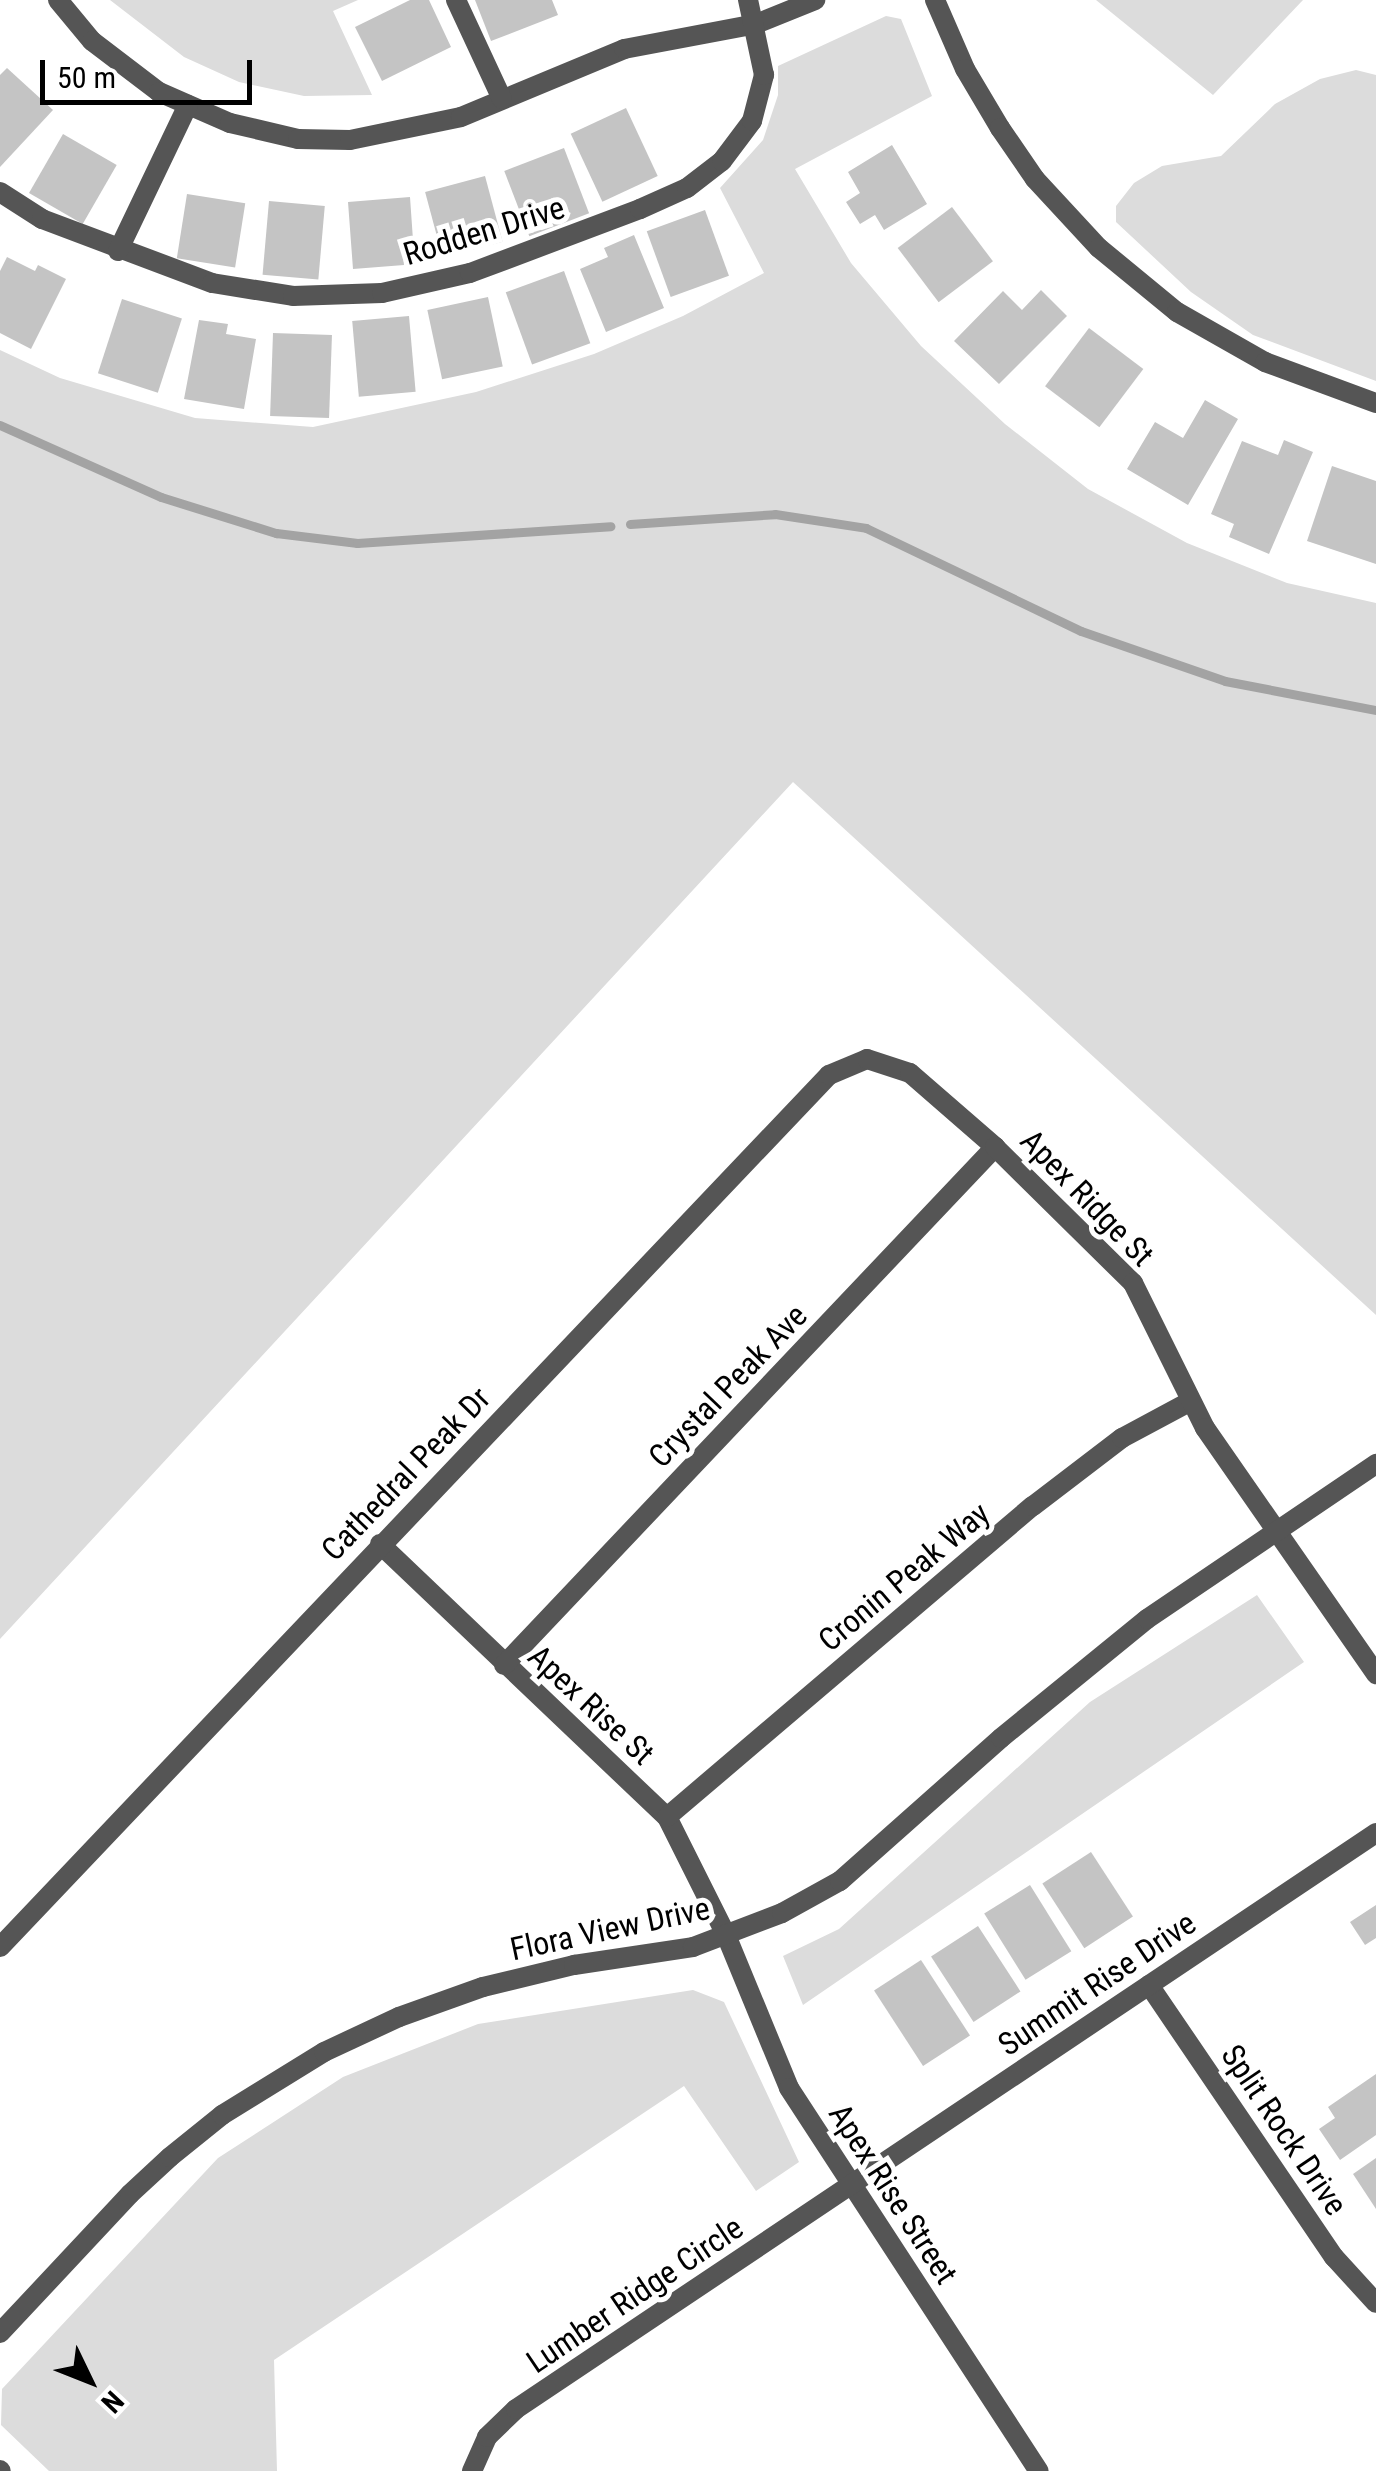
<!DOCTYPE html>
<html>
<head>
<meta charset="utf-8">
<style>
  body { margin:0 }
  #map { position:relative; width:1376px; height:2471px; overflow:hidden; background:#fff; font-family:"Roboto Condensed",sans-serif }
  div>[style] { position:absolute }
  .green>* { inset:0; background:#dcdcdc }
  .stream>* { height:9px; margin:-4.5px; padding:0 4.5px; transform-origin:4.5px; border-radius:4.5px; background:#a3a3a3 }
  .building>* { inset:0; background:#c4c4c4; transform-origin:0 0 }
  .minor>* { height:20px; margin:-10px; padding:0 10px; transform-origin:10px; border-radius:10px; background:#555 }
  .tertiary>* { height:20px; margin:-10px; padding:0 10px; transform-origin:10px; border-radius:10px; background:#555 }
  span { translate:-50% -50%; white-space:nowrap; text-align:center; line-height:1.15; -webkit-text-stroke:10px #fff; paint-order:stroke }
  .street-label { font-size:32px; color:#000 }
  .north { position:absolute; left:40px; top:2331px; width:100px; height:100px; -webkit-text-stroke:8px #fff; paint-order:stroke; rotate:133deg; font-size:28px; font-weight:700; line-height:40px; text-align:center; color:#000 }
  .north::after { content:''; display:block; margin:auto; width:35px; height:45px; background:#000; clip-path:polygon(50% 0,100% 100%,50% 72%,0 100%) }
  .scale { position:absolute; left:40px; top:60px; width:212px; height:45px; box-sizing:border-box; border:5px solid #000; border-top:0; padding-left:12px; font-size:30px; line-height:35px; white-space:nowrap; color:#000; -webkit-text-stroke:8px #fff; paint-order:stroke }
</style>
</head>
<body>
<div id="map">
  <div class="green">
    <i style="clip-path:polygon(110px 0,358px 0,333px 11px,372px 95px,304px 96px,239px 82px,184px 57px)"></i>
    <i style="clip-path:polygon(1096px 0,1303px 0,1213px 95px)"></i>
    <i style="clip-path:polygon(886px 16px,901px 19px,932px 96px,795px 169px,851px 263px,921px 346px,1005px 424px,1088px 489px,1187px 543px,1287px 583px,1376px 603px,1376px 1315px,793px 782px,0 1639px,0 350px,60px 378px,195px 418px,313px 427px,476px 392px,594px 354px,683px 316px,764px 273px,720px 188px,763px 140px,778px 95px,778px 66px)"></i>
    <i style="clip-path:polygon(1356px 70px,1376px 75px,1376px 381px,1253px 335px,1191px 292px,1116px 222px,1116px 206px,1134px 183px,1162px 166px,1221px 156px,1275px 104px,1320px 79px)"></i>
    <i style="clip-path:polygon(1257px 1595px,1304px 1662px,803px 2005px,783px 1956px,839px 1929px,1090px 1702px)"></i>
    <i style="clip-path:polygon(693px 1990px,724px 2002px,799px 2162px,756px 2191px,684px 2086px,274px 2360px,277px 2471px,49px 2471px,1px 2425px,2px 2389px,218px 2158px,343px 2077px,478px 2024px)"></i>
  </div>
  <div class="stream">
    <i style="left:0;top:425px;width:176px;rotate:24.1deg"></i>
    <i style="left:161px;top:497px;width:121px;rotate:17.4deg"></i>
    <i style="left:276px;top:533px;width:82px;rotate:7deg"></i>
    <i style="left:357px;top:543px;width:254px;rotate:-3.8deg"></i>
    <i style="left:630px;top:524px;width:145px;rotate:-3.9deg"></i>
    <i style="left:775px;top:514px;width:92px;rotate:8.7deg"></i>
    <i style="left:866px;top:528px;width:238px;rotate:25.6deg"></i>
    <i style="left:1081px;top:631px;width:152px;rotate:19.1deg"></i>
    <i style="left:1225px;top:681px;width:154px;rotate:10.9deg"></i>
  </div>
  <div class="building">
    <i style="clip-path:polygon(410px 0,429px 0,451px 47px,382px 81px,355px 27px)"></i>
    <i style="clip-path:polygon(475px 0,552px 0,558px 15px,491px 41px)"></i>
    <i style="clip-path:polygon(7px 68px,53px 110px,0 167px,0 75px)"></i>
    <i style="left:626px;top:108px;width:75px;height:61px;rotate:65deg"></i>
    <i style="left:63px;top:134px;width:62px;height:68px;rotate:30deg"></i>
    <i style="clip-path:polygon(892px 145px,927px 204px,884px 230px,875px 215px,860px 224px,846px 202px,860px 193px,848px 172px)"></i>
    <i style="left:564px;top:148px;width:70px;height:64px;rotate:69deg"></i>
    <i style="left:485px;top:176px;width:68px;height:62px;rotate:75deg"></i>
    <i style="left:187px;top:194px;width:59px;height:65px;rotate:9deg"></i>
    <i style="clip-path:polygon(410px 197px,413px 240px,402px 241px,404px 265px,353px 269px,348px 202px)"></i>
    <i style="left:269px;top:201px;width:56px;height:74px;rotate:5deg"></i>
    <i style="left:952px;top:207px;width:68px;height:68px;rotate:53deg"></i>
    <i style="left:705px;top:210px;width:70px;height:62px;rotate:70deg"></i>
    <i style="clip-path:polygon(634px 235px,664px 308px,606px 332px,580px 269px,608px 257px,604px 248px)"></i>
    <i style="clip-path:polygon(7px 257px,35px 271px,38px 265px,66px 279px,31px 349px,0 333px,0 271px)"></i>
    <i style="left:564px;top:271px;width:77px;height:62px;rotate:70deg"></i>
    <i style="clip-path:polygon(1041px 290px,1067px 316px,999px 384px,954px 341px,1003px 291px,1022px 310px)"></i>
    <i style="left:488px;top:297px;width:71px;height:62px;rotate:78deg"></i>
    <i style="left:122px;top:299px;width:63px;height:78px;rotate:18deg"></i>
    <i style="left:409px;top:316px;width:76px;height:57px;rotate:85deg"></i>
    <i style="clip-path:polygon(199px 320px,228px 324px,226px 334px,256px 339px,244px 409px,184px 399px)"></i>
    <i style="left:1089px;top:328px;width:68px;height:73px;rotate:37deg"></i>
    <i style="left:273px;top:333px;width:59px;height:83px;rotate:2deg"></i>
    <i style="clip-path:polygon(1205px 400px,1238px 419px,1188px 505px,1127px 469px,1155px 422px,1183px 438px)"></i>
    <i style="clip-path:polygon(1284px 440px,1313px 452px,1269px 554px,1229px 537px,1234px 524px,1211px 514px,1242px 441px,1278px 455px)"></i>
    <i style="clip-path:polygon(1332px 466px,1376px 481px,1376px 564px,1307px 541px)"></i>
    <i style="left:1091px;top:1852px;width:77px;height:58px;rotate:57deg"></i>
    <i style="left:1030px;top:1885px;width:78px;height:54px;rotate:58deg"></i>
    <i style="clip-path:polygon(1376px 1905px,1376px 1938px,1365px 1945px,1350px 1922px)"></i>
    <i style="left:978px;top:1926px;width:78px;height:56px;rotate:57deg"></i>
    <i style="left:921px;top:1960px;width:90px;height:56px;rotate:57deg"></i>
    <i style="clip-path:polygon(1376px 2074px,1376px 2135px,1340px 2160px,1319px 2129px,1335px 2118px,1328px 2107px)"></i>
    <i style="clip-path:polygon(1376px 2158px,1376px 2209px,1353px 2174px)"></i>
  </div>
  <div class="minor">
    <i style="left:58px;top:0;width:53px;rotate:50.3deg"></i>
    <i style="left:92px;top:41px;width:84px;rotate:37.3deg"></i>
    <i style="left:159px;top:92px;width:77px;rotate:23.6deg"></i>
    <i style="left:230px;top:123px;width:70px;rotate:13.2deg"></i>
    <i style="left:298px;top:139px;width:52px;rotate:1.1deg"></i>
    <i style="left:350px;top:140px;width:113px;rotate:-11.7deg"></i>
    <i style="left:461px;top:117px;width:177px;rotate:-22.6deg"></i>
    <i style="left:624px;top:49px;width:134px;rotate:-10.7deg"></i>
    <i style="left:756px;top:24px;width:64px;rotate:-22.1deg"></i>
    <i style="left:456px;top:0;width:109px;rotate:65.1deg"></i>
    <i style="left:935px;top:0;width:75px;rotate:66.5deg"></i>
    <i style="left:965px;top:69px;width:69px;rotate:59.3deg"></i>
    <i style="left:1000px;top:128px;width:62px;rotate:55.5deg"></i>
    <i style="left:1035px;top:179px;width:94px;rotate:47.2deg"></i>
    <i style="left:1099px;top:248px;width:101px;rotate:39.4deg"></i>
    <i style="left:1177px;top:312px;width:101px;rotate:29.6deg"></i>
    <i style="left:1265px;top:362px;width:118px;rotate:20.3deg"></i>
    <i style="left:0;top:192px;width:50px;rotate:32.7deg"></i>
    <i style="left:42px;top:219px;width:182px;rotate:20.6deg"></i>
    <i style="left:212px;top:283px;width:82px;rotate:9.1deg"></i>
    <i style="left:293px;top:296px;width:89px;rotate:-1.9deg"></i>
    <i style="left:382px;top:293px;width:90px;rotate:-12.8deg"></i>
    <i style="left:470px;top:273px;width:182px;rotate:-20.6deg"></i>
    <i style="left:640px;top:209px;width:51px;rotate:-24.1deg"></i>
    <i style="left:687px;top:188px;width:44px;rotate:-37.6deg"></i>
    <i style="left:722px;top:161px;width:50px;rotate:-53.1deg"></i>
    <i style="left:752px;top:121px;width:48px;rotate:-75.4deg"></i>
    <i style="left:764px;top:75px;width:77px;rotate:-102deg"></i>
    <i style="left:118px;top:251px;width:162px;rotate:-64.4deg"></i>
    <i style="left:380px;top:1544px;width:396px;rotate:43.6deg"></i>
    <i style="left:667px;top:1817px;width:132px;rotate:63.4deg"></i>
    <i style="left:726px;top:1935px;width:165px;rotate:67.6deg"></i>
    <i style="left:789px;top:2088px;width:457px;rotate:56.9deg"></i>
    <i style="left:504px;top:1665px;width:714px;rotate:-46.53deg"></i>
    <i style="left:667px;top:1817px;width:480px;rotate:-40.4deg"></i>
    <i style="left:1033px;top:1506px;width:112px;rotate:-37.4deg"></i>
    <i style="left:1122px;top:1438px;width:78px;rotate:-28.2deg"></i>
    <i style="left:0;top:1947px;width:1203px;rotate:-46.45deg"></i>
    <i style="left:829px;top:1075px;width:41px;rotate:-22.8deg"></i>
    <i style="left:867px;top:1059px;width:45px;rotate:18deg"></i>
    <i style="left:910px;top:1073px;width:113px;rotate:41deg"></i>
    <i style="left:995px;top:1147px;width:194px;rotate:44.6deg"></i>
    <i style="left:1133px;top:1283px;width:162px;rotate:63.6deg"></i>
    <i style="left:1205px;top:1428px;width:300px;rotate:55.2deg"></i>
    <i style="left:1149px;top:1985px;width:329px;rotate:55.8deg"></i>
    <i style="left:1334px;top:2257px;width:62px;rotate:47.6deg"></i>
    <i style="left:0;top:2333px;width:190px;rotate:-46.9deg"></i>
    <i style="left:130px;top:2194px;width:54px;rotate:-42.8deg"></i>
    <i style="left:170px;top:2157px;width:67px;rotate:-38.9deg"></i>
    <i style="left:222px;top:2115px;width:120px;rotate:-31.7deg"></i>
    <i style="left:324px;top:2052px;width:83px;rotate:-25deg"></i>
    <i style="left:399px;top:2017px;width:89px;rotate:-19.7deg"></i>
    <i style="left:483px;top:1987px;width:94px;rotate:-13.6deg"></i>
    <i style="left:574px;top:1965px;width:120px;rotate:-8.6deg"></i>
    <i style="left:693px;top:1947px;width:95px;rotate:-20.9deg"></i>
    <i style="left:782px;top:1913px;width:66px;rotate:-28.9deg"></i>
    <i style="left:840px;top:1881px;width:215px;rotate:-41.6deg"></i>
    <i style="left:1001px;top:1738px;width:188px;rotate:-39.2deg"></i>
    <i style="left:1147px;top:1619px;width:277px;rotate:-34.1deg"></i>
    <i style="left:472px;top:2471px;width:37px;rotate:-66deg"></i>
    <i style="left:487px;top:2437px;width:40px;rotate:-44deg"></i>
    <i style="left:516px;top:2409px;width:1035px;rotate:-33.81deg"></i>
  </div>
  <div class="tertiary">
    <i style="left:0;top:2470px;width:1px;rotate:45deg"></i>
  </div>
  <div class="street-label">
    <span style="left:484px;top:231px;rotate:-17deg">Rodden Drive</span>
    <span style="left:1087px;top:1198px;rotate:46deg">Apex Ridge St</span>
    <span style="left:728px;top:1386px;rotate:-46deg">Crystal Peak Ave</span>
    <span style="left:406px;top:1474px;rotate:-46deg">Cathedral Peak Dr</span>
    <span style="left:904px;top:1577px;rotate:-40deg">Cronin Peak Way</span>
    <span style="left:591px;top:1705px;rotate:43deg">Apex Rise St</span>
    <span style="left:610px;top:1929px;rotate:-12deg">Flora View Drive</span>
    <span style="left:1097px;top:1984px;rotate:-34deg">Summit Rise Drive</span>
    <span style="left:1284px;top:2130px;rotate:56deg">Split Rock Drive</span>
    <span style="left:893px;top:2194px;rotate:57deg">Apex Rise Street</span>
    <span style="left:635px;top:2295px;rotate:-34deg">Lumber Ridge Circle</span>
  </div>
  <div class="north">N</div>
  <div class="scale">50 m</div>
</div>
</body>
</html>
